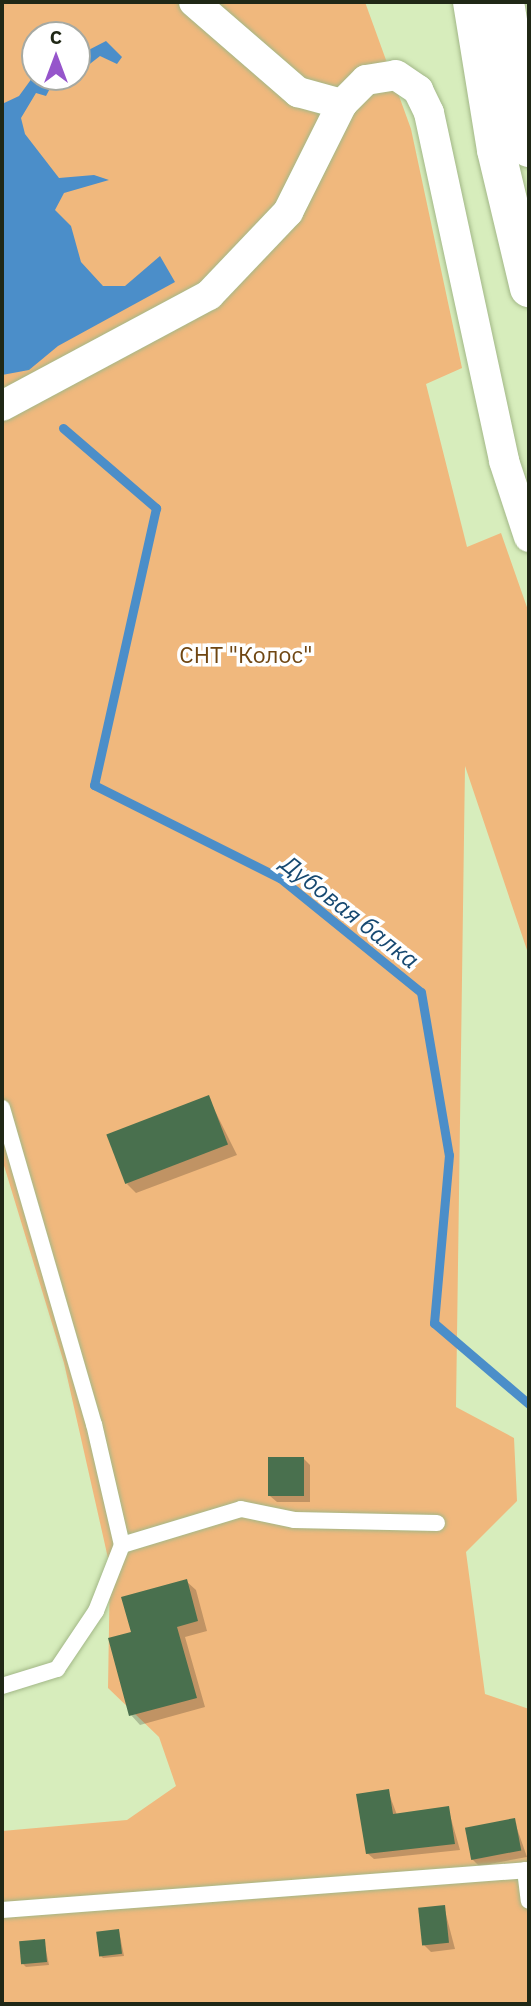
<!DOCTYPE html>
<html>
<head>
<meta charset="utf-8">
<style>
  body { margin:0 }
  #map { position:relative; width:531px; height:2006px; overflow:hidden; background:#d7edbc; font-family:"IBM Plex Sans",sans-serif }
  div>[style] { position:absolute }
  .green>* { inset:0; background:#f0b87d }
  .water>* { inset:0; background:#4b8ec9 }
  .shadow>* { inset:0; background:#0003 }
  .stream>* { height:9px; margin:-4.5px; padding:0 4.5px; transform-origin:4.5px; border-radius:4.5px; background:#4b8ec9 }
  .building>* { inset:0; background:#49704e; transform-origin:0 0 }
  .roads { filter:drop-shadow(0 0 2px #a2b787) drop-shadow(0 0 2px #a2b787) }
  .lane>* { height:16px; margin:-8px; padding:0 8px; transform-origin:8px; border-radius:8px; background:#fff }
  .street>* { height:30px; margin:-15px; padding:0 15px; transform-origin:15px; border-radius:15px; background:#fff }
  .secondary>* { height:38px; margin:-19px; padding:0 19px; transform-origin:19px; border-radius:19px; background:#fff }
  span { translate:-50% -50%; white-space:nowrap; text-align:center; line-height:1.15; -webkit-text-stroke:7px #fff; paint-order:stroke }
  .park-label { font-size:23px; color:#6f4612 }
  .water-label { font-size:24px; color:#174971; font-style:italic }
  .frame { position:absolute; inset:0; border:4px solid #202816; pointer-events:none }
  .north { position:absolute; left:21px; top:21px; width:70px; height:70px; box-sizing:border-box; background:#fff; border:2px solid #a6a9a2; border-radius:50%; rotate:0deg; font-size:19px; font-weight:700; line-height:28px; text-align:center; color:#202816 }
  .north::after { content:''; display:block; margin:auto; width:24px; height:32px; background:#9655cb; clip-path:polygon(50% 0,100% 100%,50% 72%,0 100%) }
</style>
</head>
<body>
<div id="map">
  <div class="green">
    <i style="clip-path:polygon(evenodd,2px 2px,365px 2px,411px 129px,462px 368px,426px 384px,467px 547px,501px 533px,529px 613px,529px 956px,465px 766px,456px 1407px,514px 1438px,517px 1501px,466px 1552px,485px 1694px,529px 1709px,529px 2004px,2px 2004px,2px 1831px,127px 1820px,176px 1786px,159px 1737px,108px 1688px,110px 1567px,64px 1363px,2px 1159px,2px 2px,35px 35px,77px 35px,77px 77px,35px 77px,35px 35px)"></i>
  </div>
  <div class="water">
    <i style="clip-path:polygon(106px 41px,122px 57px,117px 64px,100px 56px,77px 74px,77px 56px)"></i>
    <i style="clip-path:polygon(35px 74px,75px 77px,55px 79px,46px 96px,36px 93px,21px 118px,25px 134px,59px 178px,94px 175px,109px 180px,64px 193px,55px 210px,71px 226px,81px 262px,103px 286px,125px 286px,160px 256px,175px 282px,58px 346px,29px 370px,2px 375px,2px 104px,19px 96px)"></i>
  </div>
  <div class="shadow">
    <i style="clip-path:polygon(208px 1097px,237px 1155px,136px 1193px,127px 1184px)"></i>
    <i style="clip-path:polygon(303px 1458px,310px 1465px,310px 1502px,277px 1502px,270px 1496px)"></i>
    <i style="clip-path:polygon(186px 1581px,196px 1590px,207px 1631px,185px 1637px,205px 1707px,140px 1725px,131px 1715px)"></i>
    <i style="clip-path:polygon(388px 1791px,397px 1815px,448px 1808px,460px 1850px,374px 1859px,367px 1853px)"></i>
    <i style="clip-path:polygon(514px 1820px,527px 1857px,479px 1866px,472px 1859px)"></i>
    <i style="clip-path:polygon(444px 1907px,455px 1949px,431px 1952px,424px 1945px)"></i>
    <i style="clip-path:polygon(119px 1931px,124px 1956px,103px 1958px,100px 1955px)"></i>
    <i style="clip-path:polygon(44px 1941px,49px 1965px,26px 1967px,23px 1964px)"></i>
  </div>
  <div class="stream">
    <i style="left:63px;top:428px;width:123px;rotate:40.7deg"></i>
    <i style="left:156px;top:508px;width:284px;rotate:102.6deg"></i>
    <i style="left:94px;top:785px;width:208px;rotate:26.6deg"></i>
    <i style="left:280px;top:878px;width:181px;rotate:39deg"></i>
    <i style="left:421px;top:992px;width:165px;rotate:80.3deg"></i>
    <i style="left:449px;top:1155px;width:169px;rotate:95.1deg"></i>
    <i style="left:434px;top:1323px;width:125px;rotate:40.5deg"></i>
  </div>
  <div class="building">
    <i style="left:209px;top:1095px;width:53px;height:110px;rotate:69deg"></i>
    <i style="left:268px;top:1457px;width:36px;height:39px"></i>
    <i style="clip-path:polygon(187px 1579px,198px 1621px,177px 1627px,197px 1698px,129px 1716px,108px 1638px,131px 1632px,121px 1597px)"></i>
    <i style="clip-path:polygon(389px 1789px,393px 1814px,449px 1806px,455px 1844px,366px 1854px,356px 1794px)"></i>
    <i style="left:515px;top:1818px;width:33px;height:51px;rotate:79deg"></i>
    <i style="left:445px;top:1905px;width:38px;height:27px;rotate:84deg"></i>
    <i style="left:119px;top:1929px;width:25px;height:23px;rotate:83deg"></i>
    <i style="left:45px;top:1939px;width:23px;height:26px;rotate:85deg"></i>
  </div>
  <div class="roads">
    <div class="lane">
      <i style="left:2px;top:1108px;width:329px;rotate:73.8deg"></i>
      <i style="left:94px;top:1424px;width:124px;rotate:77deg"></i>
      <i style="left:122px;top:1545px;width:71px;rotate:111.5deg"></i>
      <i style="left:96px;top:1611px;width:70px;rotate:123.9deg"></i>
      <i style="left:57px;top:1669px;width:58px;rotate:162.8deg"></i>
      <i style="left:122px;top:1545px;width:124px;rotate:-16.8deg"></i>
      <i style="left:241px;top:1509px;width:54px;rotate:11.7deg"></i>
      <i style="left:294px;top:1520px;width:143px;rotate:1.2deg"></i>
      <i style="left:525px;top:1870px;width:31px;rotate:83deg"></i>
      <i style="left:2px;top:1910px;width:529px;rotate:-4.34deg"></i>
    </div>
    <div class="street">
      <i style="left:194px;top:2px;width:138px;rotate:40.9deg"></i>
      <i style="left:298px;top:92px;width:46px;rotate:15.3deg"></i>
      <i style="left:2px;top:406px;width:235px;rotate:-28.2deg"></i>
      <i style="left:209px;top:295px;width:115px;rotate:-46.4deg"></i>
      <i style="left:288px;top:212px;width:121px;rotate:-63.4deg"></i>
      <i style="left:342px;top:104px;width:34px;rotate:-45deg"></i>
      <i style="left:366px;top:80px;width:30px;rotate:-9deg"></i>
      <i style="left:396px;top:75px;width:27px;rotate:34deg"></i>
      <i style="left:418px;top:90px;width:25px;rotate:64deg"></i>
      <i style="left:429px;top:113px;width:356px;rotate:77.8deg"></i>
      <i style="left:504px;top:461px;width:80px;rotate:71.8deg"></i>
    </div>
    <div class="secondary">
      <i style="left:472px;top:2px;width:150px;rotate:80.8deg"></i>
      <i style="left:496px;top:150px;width:142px;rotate:76.6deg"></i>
      <i style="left:505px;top:2px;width:148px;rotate:80.7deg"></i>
    </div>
  </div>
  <div class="park-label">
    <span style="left:246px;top:654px">СНТ "Колос"</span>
  </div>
  <div class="water-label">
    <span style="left:350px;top:912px;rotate:38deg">Дубовая балка</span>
  </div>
  <div class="frame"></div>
  <div class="north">С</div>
</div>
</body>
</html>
